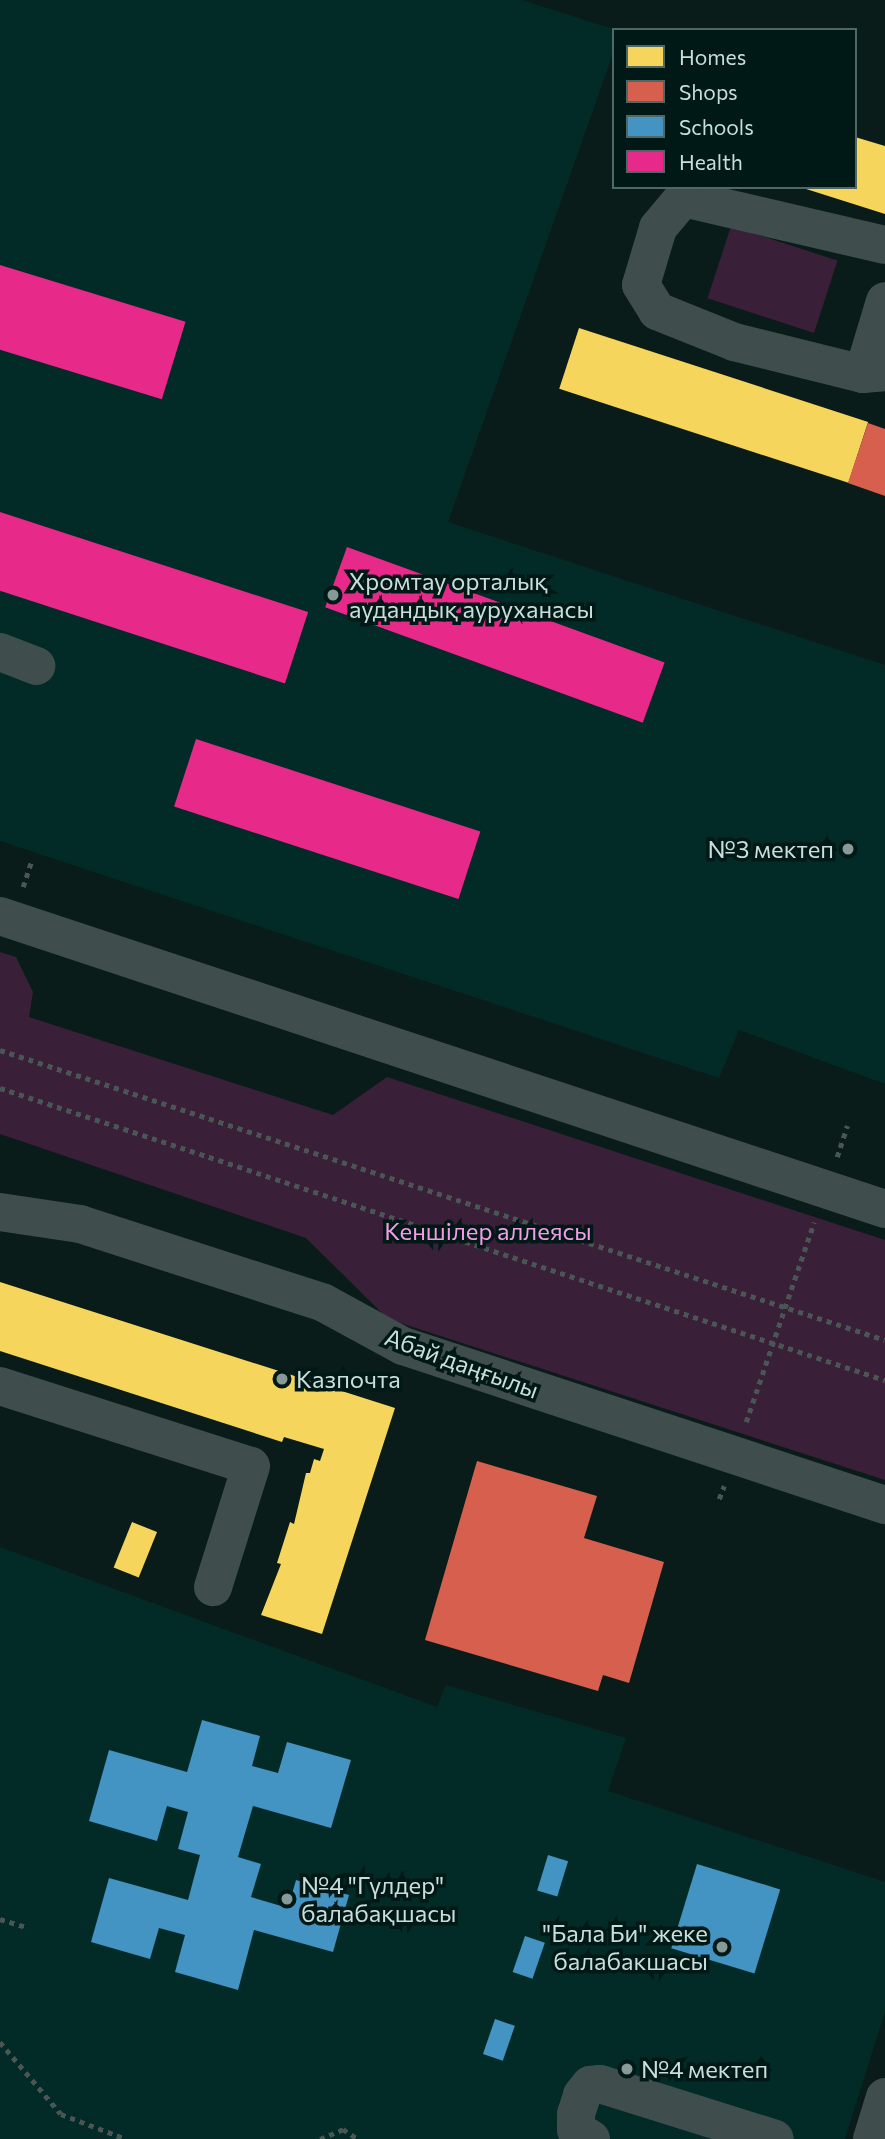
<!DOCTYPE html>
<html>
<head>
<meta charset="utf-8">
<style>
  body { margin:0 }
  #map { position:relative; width:885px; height:2139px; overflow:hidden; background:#0a1c19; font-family:Commissioner,sans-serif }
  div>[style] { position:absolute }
  .built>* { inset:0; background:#022a26 }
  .green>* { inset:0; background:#391f37; transform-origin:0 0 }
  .homes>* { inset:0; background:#f6d55c; transform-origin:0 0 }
  .shops>* { inset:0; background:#d6604d }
  .schools>* { inset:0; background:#4393c3; transform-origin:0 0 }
  .health>* { inset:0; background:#e7298a; transform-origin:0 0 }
  .path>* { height:4.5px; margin-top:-2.25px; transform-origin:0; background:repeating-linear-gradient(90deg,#495654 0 5px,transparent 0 10px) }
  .minor>* { height:38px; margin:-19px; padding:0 19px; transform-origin:19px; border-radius:19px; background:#3f4e4c }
  .dots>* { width:19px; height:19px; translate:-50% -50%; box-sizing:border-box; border:4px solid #001916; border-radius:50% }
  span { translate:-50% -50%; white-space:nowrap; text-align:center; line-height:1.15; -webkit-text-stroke:7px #001916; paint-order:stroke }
  .poi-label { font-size:24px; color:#c9dedb }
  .left { translate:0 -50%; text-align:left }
  .right { translate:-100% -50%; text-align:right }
  .park-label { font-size:24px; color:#f39de7 }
  .street-label { font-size:24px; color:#c9dedb }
  .legend { position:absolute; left:612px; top:28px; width:245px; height:161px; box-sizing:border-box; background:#001916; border:2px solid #506865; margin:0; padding:9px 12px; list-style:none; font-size:21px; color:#c9dedb }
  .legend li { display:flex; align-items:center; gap:14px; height:35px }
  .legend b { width:35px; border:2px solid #506865 }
</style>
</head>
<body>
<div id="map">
  <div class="built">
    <i style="clip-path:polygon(0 0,522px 0,616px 30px,614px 51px,448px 522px,885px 665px,885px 1084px,739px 1030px,719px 1078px,0 841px)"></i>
    <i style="clip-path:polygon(0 1547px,437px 1707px,446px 1685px,626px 1738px,608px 1791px,885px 1882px,885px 2012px,845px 2139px,0 2139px)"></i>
  </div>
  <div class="green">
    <i style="left:731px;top:226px;width:112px;height:76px;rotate:18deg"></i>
    <i style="clip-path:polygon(0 952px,16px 957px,33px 992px,29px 1017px,333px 1115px,387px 1077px,885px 1240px,885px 1480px,388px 1319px,306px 1238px,0 1134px)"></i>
  </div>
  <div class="homes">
    <i style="clip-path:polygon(855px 137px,885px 146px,885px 214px,803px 188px,855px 187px)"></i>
    <i style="left:579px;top:328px;width:304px;height:64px;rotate:18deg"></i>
    <i style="clip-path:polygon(0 1282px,395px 1408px,322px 1634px,261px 1615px,281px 1564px,277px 1563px,290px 1522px,294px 1524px,306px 1473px,310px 1473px,314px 1459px,320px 1461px,324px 1449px,284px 1437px,282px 1442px,0 1351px)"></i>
    <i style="left:132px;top:1522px;width:27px;height:49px;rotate:22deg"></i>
  </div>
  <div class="shops">
    <i style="clip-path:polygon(868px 423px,885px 429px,885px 496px,848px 483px)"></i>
    <i style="clip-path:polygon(477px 1461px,597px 1496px,584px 1538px,664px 1562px,629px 1683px,603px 1675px,598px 1691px,425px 1640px)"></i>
  </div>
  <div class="schools">
    <i style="clip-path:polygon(202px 1720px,260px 1736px,252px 1766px,278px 1773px,287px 1742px,351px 1760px,331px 1828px,253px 1806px,238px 1857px,261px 1864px,251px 1897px,288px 1908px,296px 1880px,349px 1895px,333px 1952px,254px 1930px,238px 1990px,175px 1972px,185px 1935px,159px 1928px,150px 1959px,91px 1942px,109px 1878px,188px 1900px,200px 1855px,178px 1849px,188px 1812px,167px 1806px,157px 1841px,89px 1821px,109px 1750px,187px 1772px)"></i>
    <i style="left:548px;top:1855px;width:21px;height:37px;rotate:17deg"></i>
    <i style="left:697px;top:1864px;width:87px;height:88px;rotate:17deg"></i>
    <i style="left:525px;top:1936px;width:21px;height:38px;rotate:19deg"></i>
    <i style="left:495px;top:2019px;width:21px;height:37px;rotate:19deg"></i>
  </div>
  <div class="health">
    <i style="left:0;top:265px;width:194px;height:81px;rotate:17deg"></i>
    <i style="left:0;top:512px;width:324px;height:75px;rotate:18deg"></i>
    <i style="left:347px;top:547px;width:338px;height:64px;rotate:20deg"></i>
    <i style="left:196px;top:739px;width:299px;height:71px;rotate:18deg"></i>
  </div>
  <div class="path">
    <i style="left:23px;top:887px;width:25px;rotate:-72deg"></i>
    <i style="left:0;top:1050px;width:931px;rotate:18.14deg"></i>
    <i style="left:0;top:1088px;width:932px;rotate:18.26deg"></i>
    <i style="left:837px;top:1157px;width:33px;rotate:-72deg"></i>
    <i style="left:746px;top:1422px;width:211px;rotate:-71.2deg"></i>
    <i style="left:719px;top:1499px;width:14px;rotate:-69deg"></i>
    <i style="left:0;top:1919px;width:27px;rotate:17deg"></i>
    <i style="left:0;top:2042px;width:94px;rotate:49.7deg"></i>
    <i style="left:61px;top:2114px;width:70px;rotate:21deg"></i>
    <i style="left:320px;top:2139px;width:25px;rotate:-23deg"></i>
    <i style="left:343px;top:2129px;width:18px;rotate:34deg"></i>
  </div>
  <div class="minor">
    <i style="left:885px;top:245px;width:207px;rotate:-166.9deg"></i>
    <i style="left:683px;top:198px;width:39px;rotate:130deg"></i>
    <i style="left:658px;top:228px;width:59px;rotate:106.6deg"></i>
    <i style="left:641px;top:285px;width:31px;rotate:58deg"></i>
    <i style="left:657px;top:311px;width:83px;rotate:21.9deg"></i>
    <i style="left:734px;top:342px;width:133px;rotate:13.9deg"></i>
    <i style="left:863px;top:374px;width:22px;rotate:-5deg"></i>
    <i style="left:863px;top:374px;width:76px;rotate:-73.2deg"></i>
    <i style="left:0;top:652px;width:39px;rotate:21deg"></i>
    <i style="left:0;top:916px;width:932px;rotate:18.32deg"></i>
    <i style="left:0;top:1212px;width:81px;rotate:8.5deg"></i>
    <i style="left:80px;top:1224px;width:256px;rotate:17.9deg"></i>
    <i style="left:324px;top:1303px;width:90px;rotate:28.6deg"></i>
    <i style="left:403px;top:1346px;width:508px;rotate:18.26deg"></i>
    <i style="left:0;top:1386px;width:263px;rotate:17.7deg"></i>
    <i style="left:251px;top:1466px;width:127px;rotate:107.4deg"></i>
    <i style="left:591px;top:2139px;width:17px;rotate:-149deg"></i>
    <i style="left:576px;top:2130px;width:16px;rotate:-90deg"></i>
    <i style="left:576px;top:2114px;width:20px;rotate:-72deg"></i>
    <i style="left:582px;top:2095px;width:13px;rotate:-51deg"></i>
    <i style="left:590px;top:2085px;width:10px;rotate:-6deg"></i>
    <i style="left:600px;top:2084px;width:183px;rotate:17.4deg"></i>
    <i style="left:872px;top:2139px;width:44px;rotate:-72.8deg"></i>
  </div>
  <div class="dots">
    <i style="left:333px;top:595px;background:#869a97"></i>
    <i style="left:848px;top:849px;background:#869a97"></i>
    <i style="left:282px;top:1379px;background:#869a97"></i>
    <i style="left:287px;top:1899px;background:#869a97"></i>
    <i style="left:722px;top:1947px;background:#869a97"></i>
    <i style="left:627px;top:2069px;background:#869a97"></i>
  </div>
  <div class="poi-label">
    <span class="left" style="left:349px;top:595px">Хромтау орталық<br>аудандық ауруханасы</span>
    <span class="right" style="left:834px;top:849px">№3 мектеп</span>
    <span class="left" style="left:296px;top:1379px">Казпочта</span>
    <span class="left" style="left:301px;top:1899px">№4 "Гүлдер"<br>балабақшасы</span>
    <span class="right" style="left:708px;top:1947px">"Бала Би" жеке<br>балабакшасы</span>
    <span class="left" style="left:641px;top:2069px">№4 мектеп</span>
  </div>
  <div class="park-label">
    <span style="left:488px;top:1231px">Кеншілер аллеясы</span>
  </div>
  <div class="street-label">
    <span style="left:462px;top:1363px;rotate:20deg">Абай даңғылы</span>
  </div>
  <ul class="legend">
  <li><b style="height:19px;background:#f6d55c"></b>Homes</li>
  <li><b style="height:19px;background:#d6604d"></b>Shops</li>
  <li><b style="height:19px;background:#4393c3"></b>Schools</li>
  <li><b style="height:19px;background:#e7298a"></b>Health</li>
  </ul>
</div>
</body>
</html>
